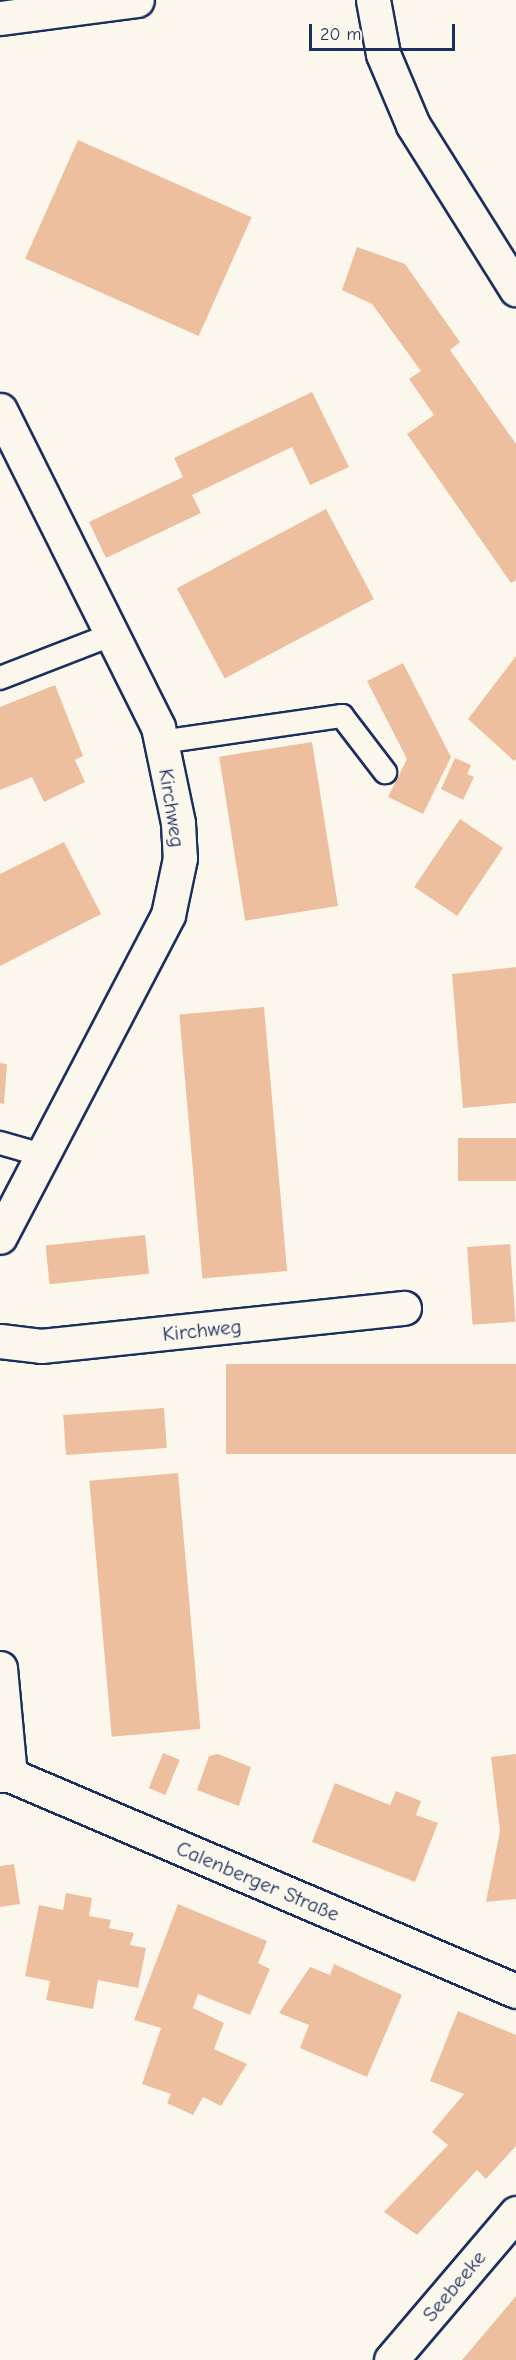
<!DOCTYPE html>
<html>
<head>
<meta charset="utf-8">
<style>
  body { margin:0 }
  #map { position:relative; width:516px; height:2360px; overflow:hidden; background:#fbf7ec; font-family:"Comic Neue",sans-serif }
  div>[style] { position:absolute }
  .building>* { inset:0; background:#eebf9e; transform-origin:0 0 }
  .roads { filter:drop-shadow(2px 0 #1b2f5e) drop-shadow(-2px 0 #1b2f5e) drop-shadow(0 2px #1b2f5e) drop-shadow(0 -2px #1b2f5e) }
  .lane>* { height:22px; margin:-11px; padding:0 11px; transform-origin:11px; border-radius:11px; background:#fbf7ec }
  .street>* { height:33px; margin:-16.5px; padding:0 16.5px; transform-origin:16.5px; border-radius:16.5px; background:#fbf7ec }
  .secondary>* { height:33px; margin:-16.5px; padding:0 16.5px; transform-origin:16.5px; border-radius:16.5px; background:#fbf7ec }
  span { translate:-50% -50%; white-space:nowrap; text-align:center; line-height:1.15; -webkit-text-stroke:4.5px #fbf7ec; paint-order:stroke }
  .street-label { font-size:21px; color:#1b2f5e }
  .scale { position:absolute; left:309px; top:24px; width:146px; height:27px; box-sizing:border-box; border:3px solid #1b2f5e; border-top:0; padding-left:8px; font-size:18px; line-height:21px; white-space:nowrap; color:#1b2f5e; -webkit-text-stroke:4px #fbf7ec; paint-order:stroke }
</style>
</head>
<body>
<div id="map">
  <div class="building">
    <div style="left:78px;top:140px;width:190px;height:130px;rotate:24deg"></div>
    <div style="clip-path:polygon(357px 247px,405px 264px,460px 342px,450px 350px,516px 444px,516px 580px,511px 583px,407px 434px,434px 415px,409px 379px,421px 371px,372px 304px,342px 290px)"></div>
    <div style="clip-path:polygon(312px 392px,349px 467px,310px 485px,292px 447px,192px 495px,201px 513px,106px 558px,89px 522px,183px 477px,174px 458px)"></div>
    <div style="left:326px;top:509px;width:102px;height:169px;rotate:62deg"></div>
    <div style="clip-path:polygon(516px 656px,516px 759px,514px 761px,468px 719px)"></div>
    <div style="clip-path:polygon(403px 663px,451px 757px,423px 814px,388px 797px,407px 759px,367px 681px)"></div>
    <div style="clip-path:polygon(55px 685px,83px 756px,75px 760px,85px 782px,44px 802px,32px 777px,0 790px,0 707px)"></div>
    <div style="left:312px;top:742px;width:166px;height:94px;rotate:81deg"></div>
    <div style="clip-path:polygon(455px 758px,471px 765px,467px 774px,474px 777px,463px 800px,441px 789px)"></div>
    <div style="left:460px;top:819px;width:52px;height:82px;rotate:34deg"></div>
    <div style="clip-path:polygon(64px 842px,101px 914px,0 966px,0 874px)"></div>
    <div style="clip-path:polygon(516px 967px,516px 1103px,463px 1108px,452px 974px)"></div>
    <div style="left:264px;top:1007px;width:265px;height:85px;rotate:85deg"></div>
    <div style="clip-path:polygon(0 1063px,7px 1064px,4px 1104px,0 1103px)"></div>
    <div style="left:516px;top:1138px;width:43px;height:58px;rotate:90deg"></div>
    <div style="left:145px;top:1235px;width:39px;height:100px;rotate:84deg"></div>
    <div style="left:510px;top:1244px;width:78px;height:43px;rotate:86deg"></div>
    <div style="left:516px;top:1364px;width:90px;height:290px;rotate:90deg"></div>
    <div style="left:164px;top:1408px;width:40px;height:101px;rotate:86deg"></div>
    <div style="left:178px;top:1473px;width:257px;height:89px;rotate:85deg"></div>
    <div style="left:163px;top:1753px;width:18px;height:38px;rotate:22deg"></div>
    <div style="clip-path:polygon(218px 1754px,251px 1767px,239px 1806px,197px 1790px,209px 1756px)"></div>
    <div style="clip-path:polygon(516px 1754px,516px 1899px,486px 1902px,500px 1831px,491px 1757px)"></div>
    <div style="clip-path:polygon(335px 1783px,390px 1805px,396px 1791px,421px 1801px,416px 1815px,438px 1823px,415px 1882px,312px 1842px)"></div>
    <div style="clip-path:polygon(14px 1864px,20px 1904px,0 1907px,0 1866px)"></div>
    <div style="clip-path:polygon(66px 1893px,92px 1898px,89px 1916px,111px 1920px,109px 1928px,134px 1933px,130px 1945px,146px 1948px,138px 1988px,98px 1980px,93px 2009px,46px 2000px,50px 1981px,25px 1976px,39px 1905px,63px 1910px)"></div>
    <div style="clip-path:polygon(178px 1904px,267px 1941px,258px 1963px,270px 1969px,250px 2015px,198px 1994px,193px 2008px,224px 2023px,214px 2049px,247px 2064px,221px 2106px,203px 2097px,193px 2115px,167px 2103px,171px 2094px,142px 2084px,161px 2028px,134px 2020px)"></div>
    <div style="clip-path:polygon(334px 1964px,402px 1995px,367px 2077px,300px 2048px,309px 2025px,279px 2013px,310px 1967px,330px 1975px)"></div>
    <div style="clip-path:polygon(458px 2011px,516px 2035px,516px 2146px,486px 2179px,477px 2170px,417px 2235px,384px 2212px,448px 2145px,432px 2132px,464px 2094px,430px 2081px)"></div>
    <div style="clip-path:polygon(516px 2296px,516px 2360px,462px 2360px,500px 2315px)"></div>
  </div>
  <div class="roads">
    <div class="lane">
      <div style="left:0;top:678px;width:119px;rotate:-21.2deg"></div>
      <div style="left:161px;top:742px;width:183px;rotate:-8.2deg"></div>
      <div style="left:342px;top:716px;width:71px;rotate:52.5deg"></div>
      <div style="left:0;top:1143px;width:44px;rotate:15.9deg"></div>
    </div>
    <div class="street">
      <div style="left:0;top:410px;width:354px;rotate:63.5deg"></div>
      <div style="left:158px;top:727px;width:98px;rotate:78.2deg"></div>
      <div style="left:178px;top:823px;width:35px;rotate:87deg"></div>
      <div style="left:180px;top:858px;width:58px;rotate:101.9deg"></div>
      <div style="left:168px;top:915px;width:363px;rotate:117.6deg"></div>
      <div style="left:0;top:1341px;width:41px;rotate:7deg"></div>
      <div style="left:41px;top:1346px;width:365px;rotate:-6deg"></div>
      <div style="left:0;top:1668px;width:107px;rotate:84.7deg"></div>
      <div style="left:0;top:1775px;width:10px"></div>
      <div style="left:10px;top:1775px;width:550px;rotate:23.12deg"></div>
      <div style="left:391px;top:2360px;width:193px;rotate:-49.6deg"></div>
    </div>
    <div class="secondary">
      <div style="left:373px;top:0;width:55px;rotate:79.5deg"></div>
      <div style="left:383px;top:54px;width:77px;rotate:67.1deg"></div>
      <div style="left:413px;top:125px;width:194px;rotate:57.9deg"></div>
      <div style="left:0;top:18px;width:138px;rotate:-7.5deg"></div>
    </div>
  </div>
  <div class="street-label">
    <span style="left:172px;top:808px;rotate:81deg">Kirchweg</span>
    <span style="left:202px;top:1330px;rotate:-6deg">Kirchweg</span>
    <span style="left:258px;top:1881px;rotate:23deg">Calenberger Straße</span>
    <span style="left:454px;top:2286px;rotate:-50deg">Seebeeke</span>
  </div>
  <div class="scale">20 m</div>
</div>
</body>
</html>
